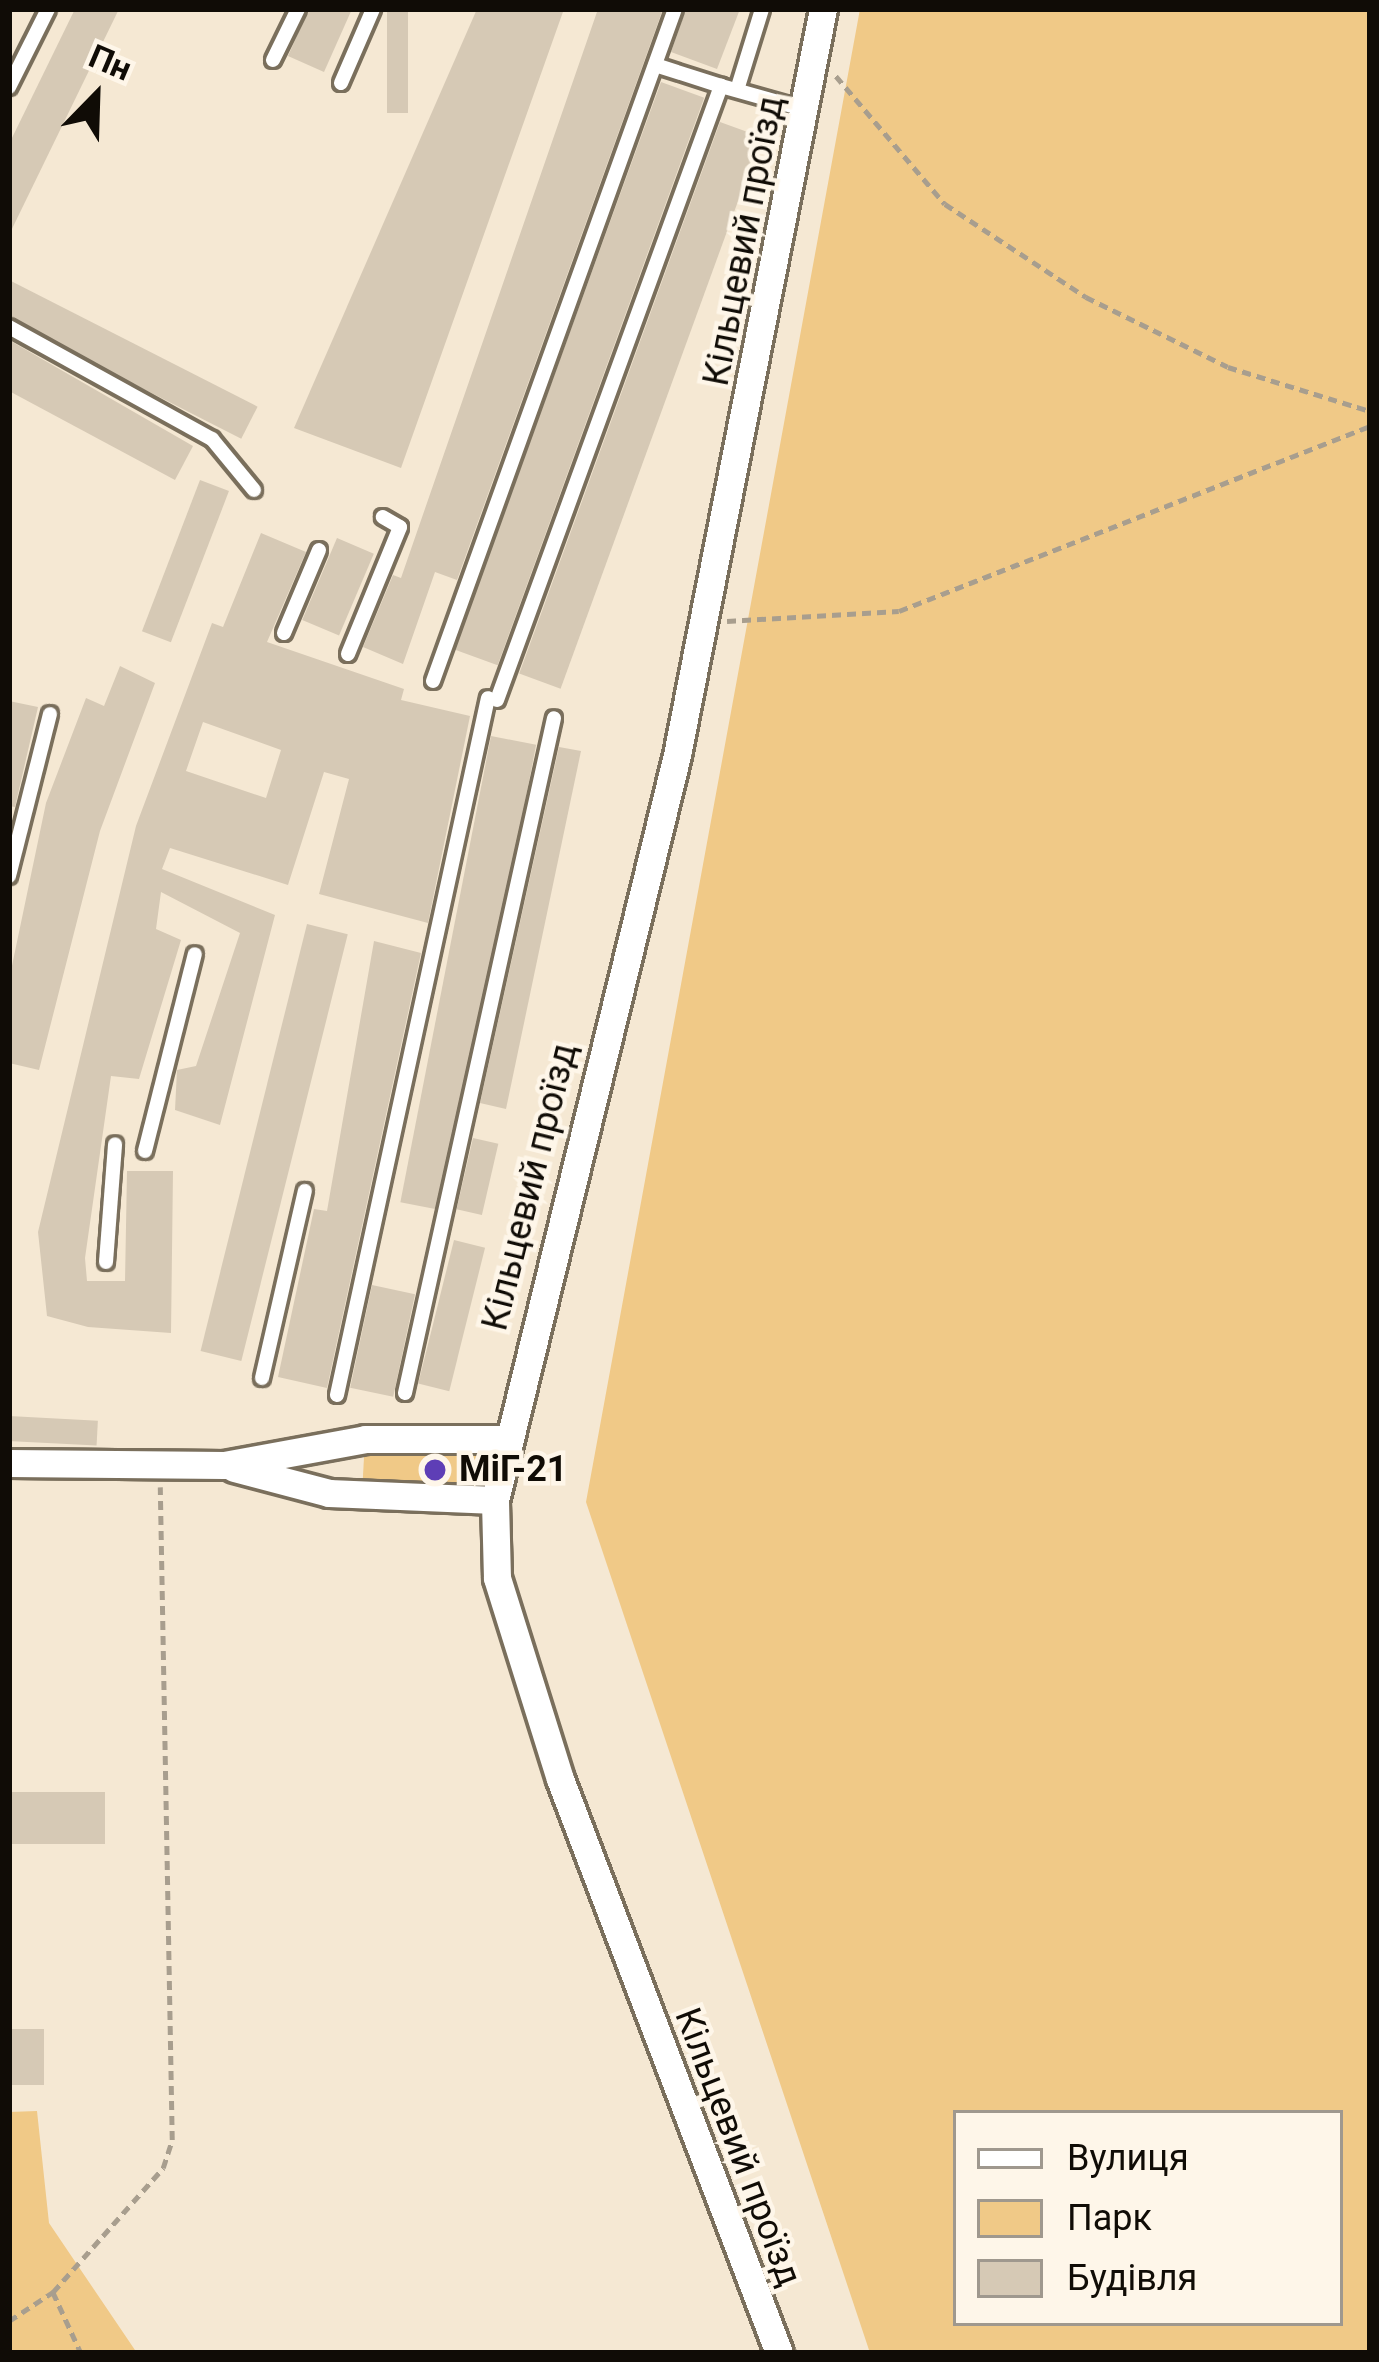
<!DOCTYPE html>
<html>
<head>
<meta charset="utf-8">
<style>
  body { margin:0 }
  #map { position:relative; width:1379px; height:2362px; overflow:hidden; background:#f5e8d3; font-family:Roboto,sans-serif }
  div>[style] { position:absolute }
  .green>* { inset:0; background:#f0c987 }
  .building>* { inset:0; background:#d6c9b5; transform-origin:0 0 }
  .path>* { height:4.5px; margin-top:-2.25px; transform-origin:0; background:repeating-linear-gradient(90deg,#a89e8e 0 9px,transparent 0 15px) }
  .roads { filter:drop-shadow(3px 0 #7a6f5c) drop-shadow(-3px 0 #7a6f5c) drop-shadow(0 3px #7a6f5c) drop-shadow(0 -3px #7a6f5c) }
  .service>* { height:14px; margin:-7px; padding:0 7px; transform-origin:7px; border-radius:7px; background:#fff }
  .minor>* { height:27px; margin:-13.5px; padding:0 13.5px; transform-origin:13.5px; border-radius:13.5px; background:#fff }
  .dots>* { width:33px; height:33px; translate:-50% -50%; box-sizing:border-box; border:6px solid #fef6e9; border-radius:50% }
  span { translate:-50% -50%; white-space:nowrap; text-align:center; line-height:1.15; -webkit-text-stroke:9px #fef6e9; paint-order:stroke }
  .street-label { font-size:36px; color:#100c06 }
  .poi-label { font-size:36px; color:#100c06; font-weight:700 }
  .left { translate:0 -50%; text-align:left }
  .frame { position:absolute; inset:0; border:12px solid #100c06; pointer-events:none }
  .legend { position:absolute; left:953px; top:2110px; width:390px; height:216px; box-sizing:border-box; background:#fef6e9; border:3px solid #9f988e; margin:0; padding:15px 21px; list-style:none; font-size:36px; color:#100c06 }
  .legend li { display:flex; align-items:center; gap:24px; height:60px }
  .legend b { width:60px; border:3px solid #9f988e }
  .north { position:absolute; left:36px; top:36px; width:120px; height:120px; -webkit-text-stroke:9px #fef6e9; paint-order:stroke; rotate:23deg; font-size:33px; font-weight:700; line-height:48px; text-align:center; color:#100c06 }
  .north::after { content:''; display:block; margin:auto; width:42px; height:54px; background:#100c06; clip-path:polygon(50% 0,100% 100%,50% 72%,0 100%) }
</style>
</head>
<body>
<div id="map">
  <div class="green">
    <div style="clip-path:polygon(evenodd,860px 9px,1370px 9px,1370px 2353px,870px 2353px,586px 1502px,860px 9px,956px 2113px,1340px 2113px,1340px 2323px,956px 2323px,956px 2113px)"></div>
    <div style="clip-path:polygon(365px 1439px,463px 1439px,493px 1470px,456px 1498px,362px 1494px)"></div>
    <div style="clip-path:polygon(37px 2111px,49px 2223px,137px 2353px,9px 2353px,9px 2112px)"></div>
  </div>
  <div class="building">
    <div style="clip-path:polygon(75px 9px,119px 9px,9px 235px,9px 144px)"></div>
    <div style="clip-path:polygon(309px 9px,352px 9px,324px 72px,288px 56px)"></div>
    <div style="left:387px;top:9px;width:21px;height:104px"></div>
    <div style="clip-path:polygon(477px 9px,564px 9px,401px 468px,294px 428px)"></div>
    <div style="clip-path:polygon(598px 9px,663px 9px,457px 580px,435px 572px,403px 664px,363px 647px,393px 575px,401px 578px)"></div>
    <div style="clip-path:polygon(686px 9px,740px 9px,717px 69px,671px 52px)"></div>
    <div style="left:661px;top:82px;width:46px;height:604px;rotate:20deg"></div>
    <div style="left:720px;top:122px;width:44px;height:587px;rotate:20deg"></div>
    <div style="left:9px;top:280px;width:279px;height:36px;rotate:27deg"></div>
    <div style="clip-path:polygon(9px 340px,193px 446px,175px 480px,9px 391px)"></div>
    <div style="left:200px;top:480px;width:31px;height:162px;rotate:21deg"></div>
    <div style="clip-path:polygon(evenodd,261px 533px,306px 552px,267px 642px,404px 689px,401px 700px,470px 716px,428px 923px,319px 894px,349px 779px,324px 772px,288px 885px,170px 848px,162px 869px,275px 915px,220px 1125px,175px 1110px,177px 1070px,196px 1066px,240px 933px,161px 892px,156px 929px,181px 940px,139px 1079px,111px 1076px,85px 1258px,87px 1281px,125px 1281px,127px 1171px,173px 1171px,171px 1333px,88px 1327px,47px 1316px,38px 1232px,136px 826px,212px 623px,223px 627px,261px 533px,203px 722px,281px 750px,266px 798px,186px 771px,203px 722px)"></div>
    <div style="left:337px;top:538px;width:40px;height:89px;rotate:23deg"></div>
    <div style="clip-path:polygon(120px 666px,155px 683px,100px 831px,39px 1070px,9px 1063px,9px 980px,46px 803px,86px 698px,104px 706px)"></div>
    <div style="clip-path:polygon(9px 701px,38px 707px,15px 807px,9px 806px)"></div>
    <div style="left:491px;top:736px;width:46px;height:475px;rotate:11deg"></div>
    <div style="clip-path:polygon(559px 747px,581px 751px,506px 1109px,480px 1103px)"></div>
    <div style="left:307px;top:924px;width:42px;height:440px;rotate:14deg"></div>
    <div style="clip-path:polygon(374px 941px,421px 953px,327px 1388px,278px 1377px,314px 1209px,327px 1211px)"></div>
    <div style="left:473px;top:1138px;width:26px;height:73px;rotate:13deg"></div>
    <div style="left:454px;top:1240px;width:32px;height:148px;rotate:14deg"></div>
    <div style="left:372px;top:1285px;width:44px;height:105px;rotate:12deg"></div>
    <div style="left:9px;top:1416px;width:89px;height:25px;rotate:3deg"></div>
    <div style="left:9px;top:1792px;width:96px;height:52px"></div>
    <div style="left:9px;top:2029px;width:35px;height:56px"></div>
  </div>
  <div class="path">
    <div style="left:836px;top:76px;width:168px;rotate:49.6deg"></div>
    <div style="left:945px;top:204px;width:169px;rotate:33.4deg"></div>
    <div style="left:1086px;top:297px;width:158px;rotate:26.2deg"></div>
    <div style="left:1228px;top:367px;width:149px;rotate:17.2deg"></div>
    <div style="left:727px;top:621px;width:172px;rotate:-3.3deg"></div>
    <div style="left:899px;top:611px;width:506px;rotate:-21.44deg"></div>
    <div style="left:53px;top:2292px;width:67px;rotate:65.3deg"></div>
    <div style="left:9px;top:2321px;width:53px;rotate:-33.4deg"></div>
    <div style="left:53px;top:2292px;width:166px;rotate:-48.4deg"></div>
    <div style="left:163px;top:2168px;width:29px;rotate:-72deg"></div>
    <div style="left:172px;top:2140px;width:653px;rotate:-91.05deg"></div>
  </div>
  <div class="roads">
    <div class="service">
      <div style="left:273px;top:60px;width:57px;rotate:-63.9deg"></div>
      <div style="left:341px;top:83px;width:81px;rotate:-66.6deg"></div>
      <div style="left:721px;top:86px;width:85px;rotate:15.7deg"></div>
      <div style="left:9px;top:87px;width:87px;rotate:-63.4deg"></div>
      <div style="left:737px;top:90px;width:85px;rotate:-72.8deg"></div>
      <div style="left:9px;top:327px;width:232px;rotate:28.9deg"></div>
      <div style="left:212px;top:439px;width:66px;rotate:50.5deg"></div>
      <div style="left:284px;top:633px;width:90px;rotate:-67.1deg"></div>
      <div style="left:348px;top:654px;width:137px;rotate:-67.7deg"></div>
      <div style="left:400px;top:527px;width:20px;rotate:-150deg"></div>
      <div style="left:433px;top:681px;width:714px;rotate:-70.2deg"></div>
      <div style="left:497px;top:700px;width:654px;rotate:-69.96deg"></div>
      <div style="left:721px;top:86px;width:69px;rotate:-162.3deg"></div>
      <div style="left:9px;top:876px;width:167px;rotate:-75.8deg"></div>
      <div style="left:145px;top:1151px;width:203px;rotate:-75.8deg"></div>
      <div style="left:106px;top:1262px;width:118px;rotate:-85.6deg"></div>
      <div style="left:262px;top:1378px;width:192px;rotate:-77.1deg"></div>
      <div style="left:405px;top:1393px;width:691px;rotate:-77.55deg"></div>
      <div style="left:337px;top:1395px;width:713px;rotate:-77.78deg"></div>
    </div>
    <div class="minor">
      <div style="left:9px;top:1463px;width:215px;rotate:0.5deg"></div>
      <div style="left:224px;top:1465px;width:143px;rotate:-10.4deg"></div>
      <div style="left:365px;top:1439px;width:143px"></div>
      <div style="left:234px;top:1468px;width:98px;rotate:14.7deg"></div>
      <div style="left:329px;top:1493px;width:166px;rotate:2.4deg"></div>
      <div style="left:779px;top:2353px;width:614px;rotate:-110.88deg"></div>
      <div style="left:560px;top:1779px;width:211px;rotate:-107.4deg"></div>
      <div style="left:497px;top:1578px;width:78px;rotate:-91.5deg"></div>
      <div style="left:495px;top:1500px;width:767px;rotate:-76.27deg"></div>
      <div style="left:677px;top:755px;width:760px;rotate:-78.93deg"></div>
    </div>
  </div>
  <div class="dots">
    <div style="left:435px;top:1470px;background:#5e3eb6"></div>
  </div>
  <div class="street-label">
    <span style="left:744px;top:241px;rotate:-79deg">Кільцевий проїзд</span>
    <span style="left:530px;top:1187px;rotate:-76deg">Кільцевий проїзд</span>
    <span style="left:738px;top:2147px;rotate:69deg">Кільцевий проїзд</span>
  </div>
  <div class="poi-label">
    <span class="left" style="left:459px;top:1470px">МіГ-21</span>
  </div>
  <div class="frame"></div>
  <ul class="legend">
  <li><b style="height:15px;background:#fff"></b>Вулиця</li>
  <li><b style="height:33px;background:#f0c987"></b>Парк</li>
  <li><b style="height:33px;background:#d6c9b5"></b>Будівля</li>
  </ul>
  <div class="north">Пн</div>
</div>
</body>
</html>
